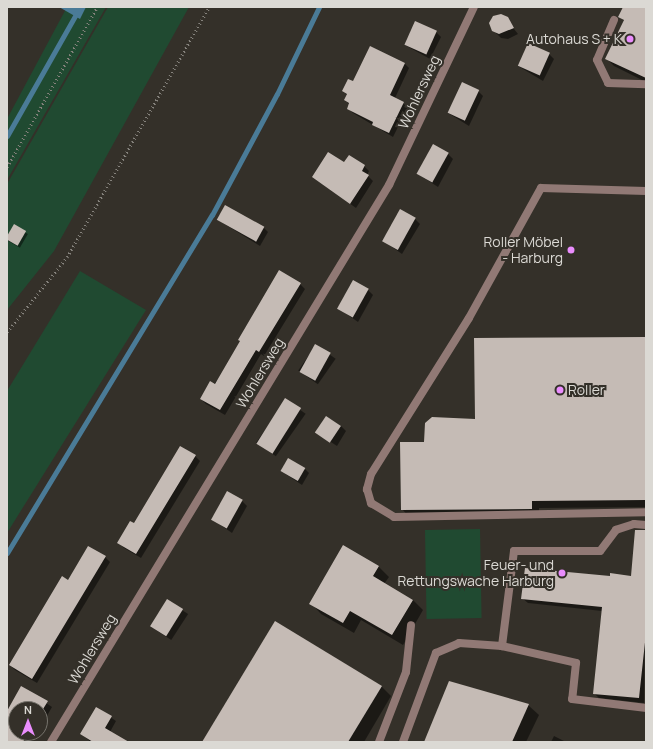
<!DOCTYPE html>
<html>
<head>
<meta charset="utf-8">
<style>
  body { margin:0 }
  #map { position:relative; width:653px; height:749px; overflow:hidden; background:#343029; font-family:Manrope,sans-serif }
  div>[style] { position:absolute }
  .green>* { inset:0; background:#204a31; transform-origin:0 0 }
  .water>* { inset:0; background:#4a7b97 }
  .shadow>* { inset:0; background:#0007; transform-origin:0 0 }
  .stream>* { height:5px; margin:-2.5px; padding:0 2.5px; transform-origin:2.5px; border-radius:2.5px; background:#4a7b97 }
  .building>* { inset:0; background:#c5bbb5; transform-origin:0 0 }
  .path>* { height:2.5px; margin-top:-1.25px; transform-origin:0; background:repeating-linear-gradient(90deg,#85827c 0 1px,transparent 0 4px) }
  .lane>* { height:8px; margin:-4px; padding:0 4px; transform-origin:4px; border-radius:4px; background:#917975 }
  .street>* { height:8px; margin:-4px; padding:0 4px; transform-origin:4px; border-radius:4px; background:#917975 }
  .dots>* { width:11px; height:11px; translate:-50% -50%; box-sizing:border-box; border:2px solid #343029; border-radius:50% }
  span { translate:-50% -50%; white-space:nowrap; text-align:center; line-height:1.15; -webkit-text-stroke:4px #343029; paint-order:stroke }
  .poi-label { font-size:14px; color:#dbd9d4 }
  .right { translate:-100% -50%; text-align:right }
  .left { translate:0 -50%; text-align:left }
  .street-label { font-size:14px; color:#dbd9d4 }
  .frame { position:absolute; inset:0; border:8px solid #dbd9d4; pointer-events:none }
  .north { position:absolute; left:8px; top:701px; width:40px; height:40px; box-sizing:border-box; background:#343029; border:1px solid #77746d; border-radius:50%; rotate:0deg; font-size:11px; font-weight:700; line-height:16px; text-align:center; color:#dbd9d4 }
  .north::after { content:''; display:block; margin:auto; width:14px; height:18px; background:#ea8dfd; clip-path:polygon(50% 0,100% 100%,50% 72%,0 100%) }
</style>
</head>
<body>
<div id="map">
  <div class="green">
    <div style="clip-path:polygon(67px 7px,106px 7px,7px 180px,7px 119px)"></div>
    <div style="clip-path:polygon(108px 7px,189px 7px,54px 251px,7px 310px,7px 184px)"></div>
    <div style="clip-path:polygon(80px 271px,146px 310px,7px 533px,7px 391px)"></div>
    <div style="left:480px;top:529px;width:89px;height:55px;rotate:89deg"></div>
  </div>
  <div class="water">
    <div style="clip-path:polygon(59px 7px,86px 7px,80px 19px)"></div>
  </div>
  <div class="shadow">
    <div style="clip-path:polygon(625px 7px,646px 7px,646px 82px,614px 66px,606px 58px,624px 21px,620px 17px)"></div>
    <div style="clip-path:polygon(497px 15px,504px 16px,518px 34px,508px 39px,501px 38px,496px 33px,492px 20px)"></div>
    <div style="clip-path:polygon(436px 32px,441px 37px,430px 59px,405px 45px)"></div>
    <div style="clip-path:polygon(549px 54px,554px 59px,543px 81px,518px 66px)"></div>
    <div style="clip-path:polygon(405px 64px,409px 68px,395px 98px,408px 107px,393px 137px,353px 113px,348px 108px,350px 105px,345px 100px,347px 95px,343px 91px,354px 82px)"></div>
    <div style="clip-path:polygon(478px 91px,483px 96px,469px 126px,448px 113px)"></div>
    <div style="clip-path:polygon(448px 154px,453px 159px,438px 187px,418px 174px)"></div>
    <div style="clip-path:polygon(345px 163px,364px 166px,369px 171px,367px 175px,373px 181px,356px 208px,313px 177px)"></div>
    <div style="clip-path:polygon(415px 219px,420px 224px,402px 254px,382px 240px)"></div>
    <div style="clip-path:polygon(218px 220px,263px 227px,268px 232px,260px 246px)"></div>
    <div style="left:14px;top:226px;width:16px;height:16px;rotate:30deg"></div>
    <div style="clip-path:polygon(300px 284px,305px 289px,264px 356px,261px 354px,225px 415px,206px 404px,201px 399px)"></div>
    <div style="clip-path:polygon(368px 290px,373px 295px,358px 322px,338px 308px)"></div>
    <div style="clip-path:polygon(646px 338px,646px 507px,539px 508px,539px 516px,409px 517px,402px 509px,425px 443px)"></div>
    <div style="left:316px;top:345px;width:24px;height:31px;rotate:35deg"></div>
    <div style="left:286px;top:400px;width:24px;height:52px;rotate:35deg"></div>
    <div style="clip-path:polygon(341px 426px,346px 431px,337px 446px,317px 433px)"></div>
    <div style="clip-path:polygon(195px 456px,200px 461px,141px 558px,124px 548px,119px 543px)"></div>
    <div style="clip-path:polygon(304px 468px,309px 473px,302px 485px,281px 471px)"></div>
    <div style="clip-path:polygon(242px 501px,247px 506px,232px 533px,212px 519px)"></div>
    <div style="clip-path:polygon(646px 535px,644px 703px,599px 698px,594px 693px,602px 611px,528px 603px,522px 598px,611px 577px,632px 577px)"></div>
    <div style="clip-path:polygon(105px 557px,110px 562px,37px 683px,15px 670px,10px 665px,68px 581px)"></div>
    <div style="clip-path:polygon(378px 566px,389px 577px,384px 584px,413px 600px,423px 610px,403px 645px,361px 620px,354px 633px,321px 614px,311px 603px)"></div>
    <div style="left:168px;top:601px;width:24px;height:31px;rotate:33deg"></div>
    <div style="clip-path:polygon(381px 686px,391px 696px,364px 742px,203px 742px)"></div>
    <div style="clip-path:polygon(22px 687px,52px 707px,40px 728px,40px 709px,16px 709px,16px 733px,37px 733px,32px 742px,7px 742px,7px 711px)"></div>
    <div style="clip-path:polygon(528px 705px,539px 715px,526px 742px,425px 742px)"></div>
    <div style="clip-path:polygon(97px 708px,116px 721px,110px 732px,127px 742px,91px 742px,81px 734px)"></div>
    <div style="clip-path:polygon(554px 736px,566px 742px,551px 742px)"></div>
  </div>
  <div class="stream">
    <div style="left:7px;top:136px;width:148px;rotate:-60.5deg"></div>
    <div style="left:7px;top:553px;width:395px;rotate:-58.8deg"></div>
    <div style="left:212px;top:215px;width:137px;rotate:-61.8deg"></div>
    <div style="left:277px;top:94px;width:97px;rotate:-64.2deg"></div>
  </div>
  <div class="building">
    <div style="clip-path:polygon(623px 7px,646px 7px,646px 78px,605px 59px,624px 20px,618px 17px)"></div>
    <div style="clip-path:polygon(501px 14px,508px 17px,514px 28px,499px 34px,492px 31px,489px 23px,493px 16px)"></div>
    <div style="left:415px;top:21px;width:24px;height:26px;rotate:24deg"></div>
    <div style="left:528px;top:43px;width:24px;height:25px;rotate:24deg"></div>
    <div style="clip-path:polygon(370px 46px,405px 63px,390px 95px,404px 102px,389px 133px,372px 125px,373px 122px,347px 109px,349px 103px,344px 100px,347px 94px,342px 91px,348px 79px,353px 81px)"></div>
    <div style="left:462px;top:82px;width:19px;height:34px;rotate:25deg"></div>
    <div style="left:433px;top:144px;width:18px;height:34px;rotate:29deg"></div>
    <div style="clip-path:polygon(328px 152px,344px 162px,349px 155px,365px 165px,362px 171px,369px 175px,350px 204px,312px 177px)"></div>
    <div style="left:225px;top:205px;width:45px;height:17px;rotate:29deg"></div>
    <div style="left:400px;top:209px;width:18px;height:37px;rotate:29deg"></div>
    <div style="left:14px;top:224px;width:14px;height:17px;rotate:30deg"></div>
    <div style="clip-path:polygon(279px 270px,301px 283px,259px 352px,256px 350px,220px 410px,200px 399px,210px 381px,215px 384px,240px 341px,238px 340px)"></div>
    <div style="left:353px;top:280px;width:18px;height:33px;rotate:29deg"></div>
    <div style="clip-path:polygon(646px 337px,646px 500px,532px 501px,532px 509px,401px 510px,400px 442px,424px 442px,425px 423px,432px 417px,475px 419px,474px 338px)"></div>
    <div style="left:315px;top:344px;width:18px;height:32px;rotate:29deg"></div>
    <div style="left:285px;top:398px;width:19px;height:54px;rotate:32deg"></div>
    <div style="left:326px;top:416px;width:18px;height:20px;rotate:34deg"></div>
    <div style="clip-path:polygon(180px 446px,196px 455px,136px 554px,117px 543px,130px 521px,134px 523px)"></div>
    <div style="left:288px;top:458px;width:20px;height:15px;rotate:30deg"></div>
    <div style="left:227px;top:491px;width:18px;height:33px;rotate:29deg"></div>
    <div style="clip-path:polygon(635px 530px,646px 530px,646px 633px,639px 698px,593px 694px,602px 607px,521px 599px,525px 568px,610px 576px,610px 573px,631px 576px)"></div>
    <div style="clip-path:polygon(343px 545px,379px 566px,373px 576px,413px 600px,392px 635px,350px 611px,343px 623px,309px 604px)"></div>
    <div style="clip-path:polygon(88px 546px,106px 556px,32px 679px,9px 665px,62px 576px,68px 580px)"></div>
    <div style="left:167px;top:599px;width:19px;height:32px;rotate:32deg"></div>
    <div style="clip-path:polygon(275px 621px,382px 686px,348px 742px,202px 742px)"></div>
    <div style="clip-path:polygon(449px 681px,529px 704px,512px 742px,424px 742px)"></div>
    <div style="clip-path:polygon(21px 686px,48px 701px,40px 714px,40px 709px,16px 709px,16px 733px,29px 733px,23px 742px,7px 742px,7px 711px)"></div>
    <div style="clip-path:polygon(96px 707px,112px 716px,105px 728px,129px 742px,93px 742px,80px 734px)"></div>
  </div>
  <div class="path">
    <div style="left:7px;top:167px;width:184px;rotate:-60.6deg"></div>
    <div style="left:7px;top:332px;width:96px;rotate:-51.3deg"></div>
    <div style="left:67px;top:257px;width:288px;rotate:-60.4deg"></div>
  </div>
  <div class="lane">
    <div style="left:614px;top:20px;width:43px;rotate:113deg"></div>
    <div style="left:597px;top:60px;width:25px;rotate:64deg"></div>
    <div style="left:608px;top:83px;width:38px;rotate:2deg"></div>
    <div style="left:646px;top:191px;width:105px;rotate:-178.4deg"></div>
    <div style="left:541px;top:188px;width:149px;rotate:119deg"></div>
    <div style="left:469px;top:318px;width:184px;rotate:122.1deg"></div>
    <div style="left:371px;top:474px;width:16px;rotate:105deg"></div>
    <div style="left:367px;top:489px;width:15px;rotate:74deg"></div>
    <div style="left:371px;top:503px;width:27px;rotate:31deg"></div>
    <div style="left:394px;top:517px;width:252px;rotate:-1.1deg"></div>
    <div style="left:646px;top:525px;width:12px;rotate:-175deg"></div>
    <div style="left:634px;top:524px;width:19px;rotate:162deg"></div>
    <div style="left:616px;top:530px;width:26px;rotate:127deg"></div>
    <div style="left:600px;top:551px;width:86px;rotate:180deg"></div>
    <div style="left:514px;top:551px;width:96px;rotate:97.2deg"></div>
    <div style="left:502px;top:646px;width:76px;rotate:12.9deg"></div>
    <div style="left:576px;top:663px;width:36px;rotate:96deg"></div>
    <div style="left:572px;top:699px;width:75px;rotate:6.9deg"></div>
    <div style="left:379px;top:742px;width:75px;rotate:-68.9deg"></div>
    <div style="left:406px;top:672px;width:47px;rotate:-83.9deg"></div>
    <div style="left:403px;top:742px;width:95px;rotate:-69.7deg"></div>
    <div style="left:436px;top:653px;width:25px;rotate:-23deg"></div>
    <div style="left:459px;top:643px;width:43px;rotate:4deg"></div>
  </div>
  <div class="street">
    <div style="left:51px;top:742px;width:652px;rotate:-58.75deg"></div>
    <div style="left:389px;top:185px;width:197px;rotate:-64.5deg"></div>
  </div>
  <div class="dots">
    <div style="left:630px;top:39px;background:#ea8dfd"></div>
    <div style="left:571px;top:250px;background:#ea8dfd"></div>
    <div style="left:560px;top:390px;background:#ea8dfd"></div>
    <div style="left:562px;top:573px;background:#ea8dfd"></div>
  </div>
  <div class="poi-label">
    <span class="right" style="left:622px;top:39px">Autohaus S + K</span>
    <span class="right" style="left:563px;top:250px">Roller Möbel<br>- Harburg</span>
    <span class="left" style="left:568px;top:390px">Roller</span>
    <span class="right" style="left:554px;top:573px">Feuer- und<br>Rettungswache Harburg</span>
  </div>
  <div class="street-label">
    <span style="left:419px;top:92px;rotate:-65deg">Wohlersweg</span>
    <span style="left:260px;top:373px;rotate:-59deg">Wohlersweg</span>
    <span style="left:92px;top:649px;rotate:-59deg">Wohlersweg</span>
  </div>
  <div class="frame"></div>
  <div class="north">N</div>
</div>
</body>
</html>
